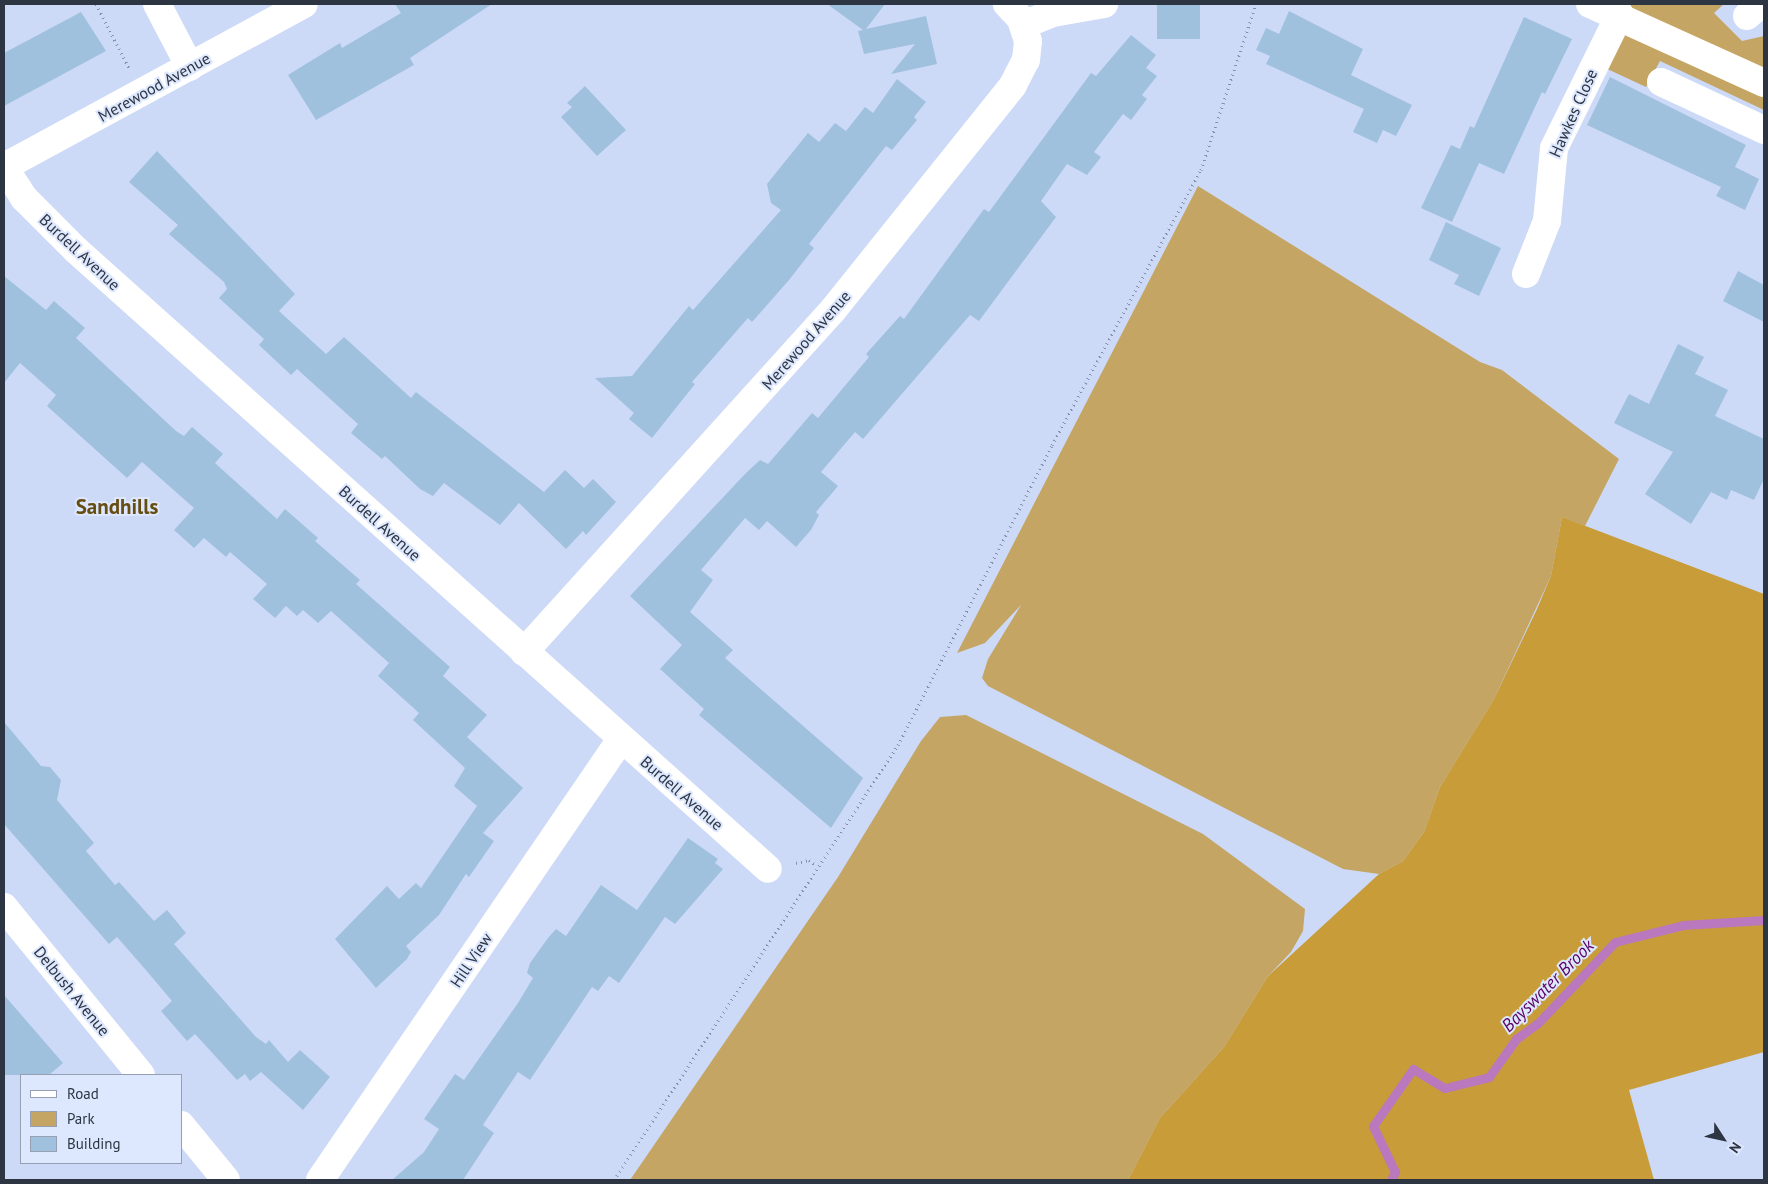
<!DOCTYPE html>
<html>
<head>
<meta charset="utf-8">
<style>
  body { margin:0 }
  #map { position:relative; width:1768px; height:1184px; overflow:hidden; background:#ccdaf8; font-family:"PT Sans",sans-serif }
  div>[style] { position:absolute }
  .green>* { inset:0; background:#c5a564 }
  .forest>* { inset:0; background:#c79c39 }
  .stream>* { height:9px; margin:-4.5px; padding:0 4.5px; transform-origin:4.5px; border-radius:4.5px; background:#ba78be }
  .building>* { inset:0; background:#a0c1de; transform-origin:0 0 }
  .path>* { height:3px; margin-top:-1.5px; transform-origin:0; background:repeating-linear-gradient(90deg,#858fa6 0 1px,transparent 0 5px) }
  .minor>* { height:28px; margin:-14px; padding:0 14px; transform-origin:14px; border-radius:14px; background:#fff }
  span { translate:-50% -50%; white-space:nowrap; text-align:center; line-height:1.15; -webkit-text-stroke:4px #dde8fe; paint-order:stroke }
  .street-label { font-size:16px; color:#2d3442 }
  .water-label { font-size:18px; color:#5b0462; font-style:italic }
  .district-label { font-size:21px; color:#664d12; font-weight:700 }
  .frame { position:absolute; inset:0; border:5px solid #2d3442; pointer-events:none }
  .legend { position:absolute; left:20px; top:1074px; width:162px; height:90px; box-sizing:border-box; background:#dde8fe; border:1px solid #97a0b3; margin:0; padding:6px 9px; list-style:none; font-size:15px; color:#2d3442 }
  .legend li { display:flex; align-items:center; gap:10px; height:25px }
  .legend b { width:25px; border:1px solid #97a0b3 }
  .north { position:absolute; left:1698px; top:1114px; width:50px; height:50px; -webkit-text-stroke:4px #dde8fe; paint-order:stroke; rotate:125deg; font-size:14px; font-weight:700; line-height:20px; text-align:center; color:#2d3442 }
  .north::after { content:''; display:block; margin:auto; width:18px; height:22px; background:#2d3442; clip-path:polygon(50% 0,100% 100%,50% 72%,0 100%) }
</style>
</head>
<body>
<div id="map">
  <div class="green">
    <div style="clip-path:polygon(1622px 4px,1724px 4px,1714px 13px,1742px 41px,1764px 36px,1764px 71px)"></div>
    <div style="clip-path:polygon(1630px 28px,1764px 90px,1764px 110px,1660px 61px,1646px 87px,1603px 67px)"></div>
    <div style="clip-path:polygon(1198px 186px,1480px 362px,1502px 370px,1619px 459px,1585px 526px,1562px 517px,1551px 576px,1494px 699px,1440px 787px,1424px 832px,1403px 861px,1379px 874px,1343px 869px,988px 686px,982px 678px,988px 659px,1021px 605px,985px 643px,957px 653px)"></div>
    <div style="clip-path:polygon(966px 715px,1203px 834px,1305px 909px,1303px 931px,1291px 952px,1268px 976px,1224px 1047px,1160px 1118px,1128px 1180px,630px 1180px,838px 877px,921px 741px,940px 717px)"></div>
  </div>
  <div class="forest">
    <div style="clip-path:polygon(1562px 517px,1764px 594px,1764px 1052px,1629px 1090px,1654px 1180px,1128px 1180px,1160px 1118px,1224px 1047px,1268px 976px,1379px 874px,1403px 861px,1424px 832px,1440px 787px,1494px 699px,1537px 609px,1551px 576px)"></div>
  </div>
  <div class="stream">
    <div style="left:1391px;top:1180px;width:9px;rotate:-63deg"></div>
    <div style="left:1395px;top:1172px;width:51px;rotate:-115.6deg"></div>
    <div style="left:1373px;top:1126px;width:70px;rotate:-54.9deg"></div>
    <div style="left:1413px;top:1069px;width:37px;rotate:31deg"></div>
    <div style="left:1445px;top:1088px;width:45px;rotate:-14deg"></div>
    <div style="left:1489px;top:1077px;width:47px;rotate:-54.6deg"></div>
    <div style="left:1516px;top:1039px;width:26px;rotate:-36deg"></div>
    <div style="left:1537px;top:1024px;width:113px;rotate:-46.4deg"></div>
    <div style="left:1615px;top:942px;width:70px;rotate:-14deg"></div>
    <div style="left:1683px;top:925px;width:81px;rotate:-3.5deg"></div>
  </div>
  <div class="building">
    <div style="clip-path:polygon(395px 4px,492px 4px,410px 58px,414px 65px,316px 120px,288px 75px,340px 43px,342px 48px,401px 13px)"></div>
    <div style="clip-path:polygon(827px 4px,885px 4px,866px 29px,926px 16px,937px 64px,891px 74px,915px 44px,864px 54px,858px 31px,863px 30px)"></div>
    <div style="left:1157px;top:4px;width:43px;height:35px"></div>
    <div style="clip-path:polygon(1289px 11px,1363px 49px,1351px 75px,1412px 105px,1396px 136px,1383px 130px,1377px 143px,1353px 132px,1364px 109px,1266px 64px,1270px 56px,1256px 50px,1266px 28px,1279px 34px)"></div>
    <div style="clip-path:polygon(81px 12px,106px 51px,4px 106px,4px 53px)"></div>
    <div style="clip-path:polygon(1524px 17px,1572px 39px,1545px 94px,1542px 92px,1504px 174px,1479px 163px,1452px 222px,1421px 208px,1451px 145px,1460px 149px,1470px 126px,1474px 128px)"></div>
    <div style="clip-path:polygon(1131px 35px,1156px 55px,1146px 68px,1157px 76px,1142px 95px,1147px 99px,1131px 120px,1123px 114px,1094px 152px,1101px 157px,1087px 175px,1067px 164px,1041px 201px,1056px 217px,979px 321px,970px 315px,863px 439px,855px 432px,821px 472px,838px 486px,816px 512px,819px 515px,811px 530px,796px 547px,767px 521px,759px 530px,745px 518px,701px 570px,713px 580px,690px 612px,733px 650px,725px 658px,863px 778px,831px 828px,699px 715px,704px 709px,660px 669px,682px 645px,630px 596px,746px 473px,760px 460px,768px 464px,812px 413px,818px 418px,869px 357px,866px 354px,900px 316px,904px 319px,984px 209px,989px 212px,1091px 73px,1096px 76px)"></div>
    <div style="clip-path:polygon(1610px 77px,1746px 145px,1735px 167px,1759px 179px,1745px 210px,1716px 196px,1721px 187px,1587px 125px)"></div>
    <div style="clip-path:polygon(897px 79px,926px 102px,914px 117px,917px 120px,892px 150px,886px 146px,809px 244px,814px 248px,789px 280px,752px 322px,748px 318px,692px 382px,695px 384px,652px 438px,629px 419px,634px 413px,595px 378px,632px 376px,689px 306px,693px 310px,781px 210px,771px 203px,767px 184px,808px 133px,819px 142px,835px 123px,846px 131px,865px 107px,873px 113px)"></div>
    <div style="clip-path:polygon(585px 86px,626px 130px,597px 156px,561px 117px,572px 107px,567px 103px)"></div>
    <div style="clip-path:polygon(157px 151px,295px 294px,279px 311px,326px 354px,344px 337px,411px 398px,416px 392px,544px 492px,565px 470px,584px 488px,593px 479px,616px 502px,586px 535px,583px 531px,566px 549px,519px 503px,500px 525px,444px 483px,433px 496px,420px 489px,385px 456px,382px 459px,351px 433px,358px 424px,297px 369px,291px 375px,259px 345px,264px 339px,219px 298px,227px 289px,224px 282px,169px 234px,178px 225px,129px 182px)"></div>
    <div style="clip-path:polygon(1446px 222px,1501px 248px,1479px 296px,1454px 284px,1459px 275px,1429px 260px)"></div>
    <div style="clip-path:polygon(1738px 271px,1764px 285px,1764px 322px,1723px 301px)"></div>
    <div style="clip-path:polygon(4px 276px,46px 310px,54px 301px,85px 328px,76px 338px,176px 431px,184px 436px,192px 427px,223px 454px,215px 463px,277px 519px,285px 509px,318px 538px,315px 541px,360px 580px,356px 584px,450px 667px,443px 676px,487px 715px,467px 737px,523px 788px,483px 833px,494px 841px,469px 877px,466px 874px,439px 915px,406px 946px,411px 952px,407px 959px,376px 988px,335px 939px,387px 886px,399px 899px,416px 883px,421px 888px,477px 806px,454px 786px,465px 768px,413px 720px,419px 713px,378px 676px,389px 663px,331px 611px,318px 623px,303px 610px,297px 616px,286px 606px,275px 618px,253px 599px,267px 584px,230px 552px,226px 557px,204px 538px,194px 548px,174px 530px,194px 508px,142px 462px,127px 478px,47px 406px,56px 395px,20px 363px,4px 383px)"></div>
    <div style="clip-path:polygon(1678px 344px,1704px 357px,1695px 374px,1728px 390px,1715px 416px,1764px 439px,1764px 479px,1754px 500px,1731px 490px,1727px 500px,1711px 492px,1691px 524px,1645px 494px,1673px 452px,1614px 423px,1629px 394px,1649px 404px)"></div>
    <div style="clip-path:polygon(4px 722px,41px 766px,50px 767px,61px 780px,57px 800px,94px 843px,86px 851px,115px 885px,119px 882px,154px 921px,167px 910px,186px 933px,174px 944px,256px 1037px,266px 1044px,269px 1040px,288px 1062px,300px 1050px,330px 1077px,303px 1110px,261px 1072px,250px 1081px,245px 1074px,237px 1080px,195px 1034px,187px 1041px,161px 1011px,172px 1001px,145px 969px,117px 937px,109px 944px,4px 824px)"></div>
    <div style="clip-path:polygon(688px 838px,718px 859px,715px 863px,723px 869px,675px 924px,665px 917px,619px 983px,609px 976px,598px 991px,592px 987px,530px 1080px,518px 1072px,483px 1125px,494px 1133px,463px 1180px,392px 1180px,424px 1152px,439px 1129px,424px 1119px,455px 1074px,464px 1080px,518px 1003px,533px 978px,527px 973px,530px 963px,548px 938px,556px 929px,566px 936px,601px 885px,637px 910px)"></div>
    <div style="clip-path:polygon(4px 995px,63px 1063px,49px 1075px,4px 1075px)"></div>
  </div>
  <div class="path">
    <div style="left:96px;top:4px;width:72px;rotate:62.7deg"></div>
    <div style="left:796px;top:863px;width:13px;rotate:-13deg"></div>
    <div style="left:809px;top:860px;width:9px;rotate:36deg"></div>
    <div style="left:614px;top:1180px;width:520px;rotate:-56.86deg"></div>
    <div style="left:898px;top:745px;width:337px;rotate:-62.8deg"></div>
    <div style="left:1052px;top:445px;width:313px;rotate:-61.6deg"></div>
    <div style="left:1201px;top:170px;width:175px;rotate:-71.7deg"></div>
  </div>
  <div class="minor">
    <div style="left:157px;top:4px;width:71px;rotate:62.4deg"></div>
    <div style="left:1590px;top:4px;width:191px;rotate:24.4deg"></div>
    <div style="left:1747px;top:16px;width:18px;rotate:-41deg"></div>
    <div style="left:1023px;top:25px;width:32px;rotate:-22deg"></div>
    <div style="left:1053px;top:13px;width:52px;rotate:-10deg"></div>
    <div style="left:1661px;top:82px;width:114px;rotate:25deg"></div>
    <div style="left:4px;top:167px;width:37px;rotate:57deg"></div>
    <div style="left:24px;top:198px;width:74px;rotate:45deg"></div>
    <div style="left:76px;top:250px;width:928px;rotate:41.81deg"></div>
    <div style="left:4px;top:167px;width:341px;rotate:-28.5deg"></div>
    <div style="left:1526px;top:274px;width:57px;rotate:-68.4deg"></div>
    <div style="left:1547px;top:221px;width:73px;rotate:-84.5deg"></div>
    <div style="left:1554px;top:148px;width:149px;rotate:-63.8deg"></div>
    <div style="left:524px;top:652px;width:461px;rotate:-47.9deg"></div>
    <div style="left:833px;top:310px;width:288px;rotate:-51.3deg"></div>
    <div style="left:1013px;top:85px;width:28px;rotate:-63deg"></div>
    <div style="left:1026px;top:60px;width:19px;rotate:-84deg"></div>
    <div style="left:1028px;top:41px;width:23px;rotate:-108deg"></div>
    <div style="left:1021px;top:19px;width:21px;rotate:-133deg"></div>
    <div style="left:4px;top:907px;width:217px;rotate:50.8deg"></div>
    <div style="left:181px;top:1125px;width:71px;rotate:50.7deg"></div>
    <div style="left:320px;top:1180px;width:534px;rotate:-55.68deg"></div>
  </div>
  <div class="street-label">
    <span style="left:154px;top:87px;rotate:-29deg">Merewood Avenue</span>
    <span style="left:1573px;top:113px;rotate:-66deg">Hawkes Close</span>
    <span style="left:80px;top:252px;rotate:43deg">Burdell Avenue</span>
    <span style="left:806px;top:340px;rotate:-49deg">Merewood Avenue</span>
    <span style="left:380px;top:523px;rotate:42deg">Burdell Avenue</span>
    <span style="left:682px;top:793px;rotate:41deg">Burdell Avenue</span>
    <span style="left:471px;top:960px;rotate:-56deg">Hill View</span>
    <span style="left:72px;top:991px;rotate:51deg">Delbush Avenue</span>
  </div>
  <div class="water-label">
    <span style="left:1548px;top:986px;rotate:-45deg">Bayswater Brook</span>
  </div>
  <div class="district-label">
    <span style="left:117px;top:507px">Sandhills</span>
  </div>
  <div class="frame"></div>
  <ul class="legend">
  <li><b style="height:6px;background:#fff"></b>Road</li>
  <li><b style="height:14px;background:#c5a564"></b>Park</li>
  <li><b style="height:14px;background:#a0c1de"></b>Building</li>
  </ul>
  <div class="north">N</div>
</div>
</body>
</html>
